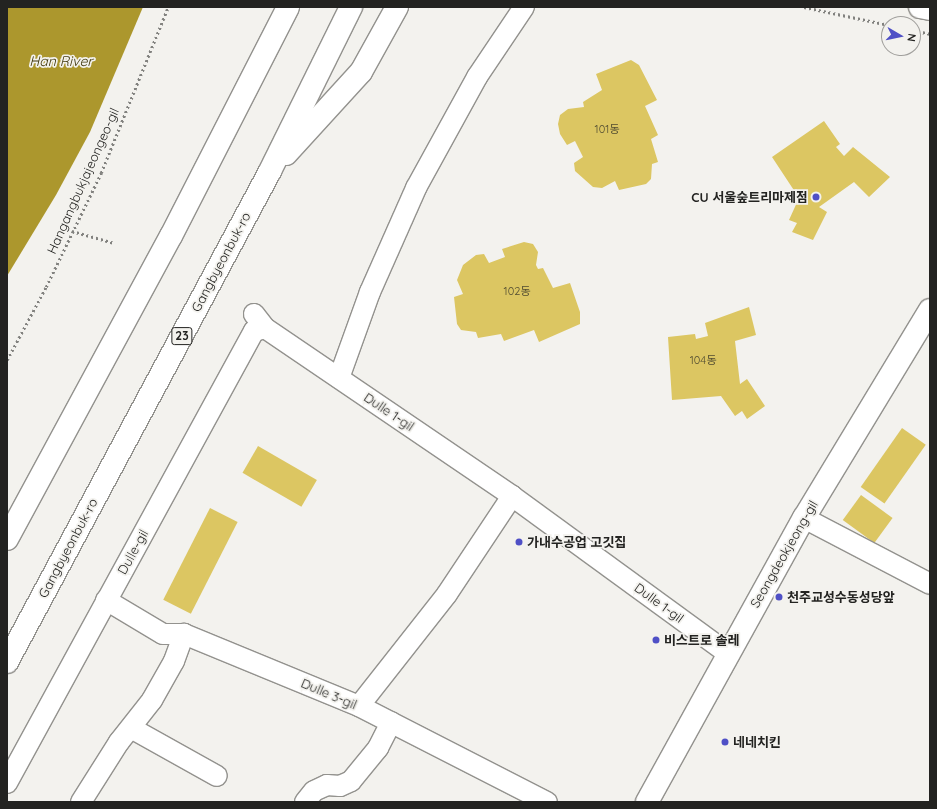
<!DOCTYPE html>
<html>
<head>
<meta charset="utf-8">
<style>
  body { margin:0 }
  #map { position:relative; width:937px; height:809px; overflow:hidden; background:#f3f2ee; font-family:Quicksand,"Noto Sans KR",sans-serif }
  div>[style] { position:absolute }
  .water>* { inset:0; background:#ac972d }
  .building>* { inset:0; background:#dcc662; transform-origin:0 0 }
  .path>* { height:2.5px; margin-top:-1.25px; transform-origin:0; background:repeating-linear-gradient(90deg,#82827f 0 2px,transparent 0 5px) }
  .roads { filter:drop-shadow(1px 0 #93928e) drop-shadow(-1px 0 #93928e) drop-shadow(0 1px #93928e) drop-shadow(0 -1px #93928e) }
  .minor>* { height:20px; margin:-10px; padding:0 10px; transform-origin:10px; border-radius:10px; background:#fff }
  .tertiary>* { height:22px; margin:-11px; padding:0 11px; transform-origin:11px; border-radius:11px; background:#fff }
  .primary>* { height:22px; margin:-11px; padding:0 11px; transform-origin:11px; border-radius:11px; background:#fff }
  .trunk>* { height:22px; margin:-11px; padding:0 11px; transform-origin:11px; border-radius:11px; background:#fff }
  .dots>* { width:11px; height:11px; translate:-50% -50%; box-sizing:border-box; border:2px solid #f3f2ee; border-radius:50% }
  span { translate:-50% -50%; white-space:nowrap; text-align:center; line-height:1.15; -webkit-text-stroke:3.5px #f3f2ee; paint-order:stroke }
  .number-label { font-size:11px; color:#514c31 }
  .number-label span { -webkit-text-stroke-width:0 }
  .shield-label span { padding:1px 3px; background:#f3f2ee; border:1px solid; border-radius:3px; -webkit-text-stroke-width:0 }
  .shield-label { font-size:12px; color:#232321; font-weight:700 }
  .street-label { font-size:13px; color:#232321 }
  .poi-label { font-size:13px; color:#232321; font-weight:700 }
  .right { translate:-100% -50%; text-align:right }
  .left { translate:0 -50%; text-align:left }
  .water-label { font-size:14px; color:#41380d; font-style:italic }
  .frame { position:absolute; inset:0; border:8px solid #232321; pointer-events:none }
  .north { position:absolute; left:881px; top:16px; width:40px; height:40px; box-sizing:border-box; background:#f3f2ee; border:1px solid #a09f9c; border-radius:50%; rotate:99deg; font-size:11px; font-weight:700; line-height:16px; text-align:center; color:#232321 }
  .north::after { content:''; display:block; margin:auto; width:14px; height:18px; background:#4f50c6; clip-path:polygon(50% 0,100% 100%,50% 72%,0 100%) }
</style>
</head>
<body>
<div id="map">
  <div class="water">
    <div style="clip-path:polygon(7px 7px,143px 7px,90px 132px,56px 195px,7px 276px)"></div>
  </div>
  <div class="building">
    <div style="clip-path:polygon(631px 60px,639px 65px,657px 100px,645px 106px,658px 135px,651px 139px,658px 162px,652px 164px,651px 179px,646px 184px,619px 190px,615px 181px,602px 188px,593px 187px,575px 171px,574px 163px,583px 157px,575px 141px,567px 145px,560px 134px,558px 124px,560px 115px,568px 109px,584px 107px,583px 102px,602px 90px,596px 74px)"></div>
    <div style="clip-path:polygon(824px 121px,840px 144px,836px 147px,844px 156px,853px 147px,890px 177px,869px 197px,854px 182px,819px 207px,827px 212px,813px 240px,792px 232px,797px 223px,789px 220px,799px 198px,772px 157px)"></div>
    <div style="clip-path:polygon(524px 242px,533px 244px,538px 252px,536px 265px,538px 269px,543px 268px,553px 288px,570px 283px,580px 312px,580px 324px,539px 342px,534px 330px,504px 341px,501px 334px,478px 338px,476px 332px,461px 330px,457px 324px,454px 297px,463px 294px,457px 280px,463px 265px,476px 255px,484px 254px,489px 263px,505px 257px,502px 249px)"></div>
    <div style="clip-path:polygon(749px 307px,756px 335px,735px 341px,740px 384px,747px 379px,765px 406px,747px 419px,742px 411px,735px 416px,721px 396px,672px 400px,668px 337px,695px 334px,696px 339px,708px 336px,705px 323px)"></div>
    <div style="left:902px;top:428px;width:29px;height:72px;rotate:35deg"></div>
    <div style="left:258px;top:446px;width:68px;height:31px;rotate:30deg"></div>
    <div style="left:861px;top:495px;width:39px;height:31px;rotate:36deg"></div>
    <div style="left:210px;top:508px;width:31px;height:103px;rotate:27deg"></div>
  </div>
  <div class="path">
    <div style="left:804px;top:7px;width:87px;rotate:12deg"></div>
    <div style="left:913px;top:30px;width:17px;rotate:13deg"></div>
    <div style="left:72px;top:231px;width:44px;rotate:15.9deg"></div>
    <div style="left:7px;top:360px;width:83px;rotate:-61.9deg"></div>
    <div style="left:46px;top:287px;width:127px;rotate:-64.2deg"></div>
    <div style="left:101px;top:173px;width:179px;rotate:-68deg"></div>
  </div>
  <div class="roads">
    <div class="minor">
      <div style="left:254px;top:314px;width:18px;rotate:52deg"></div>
      <div style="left:265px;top:328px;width:299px;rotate:34.2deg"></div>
      <div style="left:512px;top:496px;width:266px;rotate:36.1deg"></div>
      <div style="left:339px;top:378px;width:91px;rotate:-70.2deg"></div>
      <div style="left:370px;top:292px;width:114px;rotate:-66.1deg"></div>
      <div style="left:416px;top:188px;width:127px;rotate:-61.2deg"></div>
      <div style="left:477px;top:77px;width:84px;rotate:-56.1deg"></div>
      <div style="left:804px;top:518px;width:142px;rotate:27.6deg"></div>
      <div style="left:106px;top:600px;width:66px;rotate:30.8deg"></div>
      <div style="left:163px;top:634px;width:21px"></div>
      <div style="left:184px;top:634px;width:189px;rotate:22.4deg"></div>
      <div style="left:359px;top:706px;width:211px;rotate:27.1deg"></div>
      <div style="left:359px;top:706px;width:142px;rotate:-51.8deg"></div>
      <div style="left:447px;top:594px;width:118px;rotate:-56.4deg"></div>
      <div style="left:131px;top:728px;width:98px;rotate:29.2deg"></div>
      <div style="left:7px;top:783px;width:515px;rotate:-61.35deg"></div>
      <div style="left:254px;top:331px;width:11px;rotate:-15deg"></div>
      <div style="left:81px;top:802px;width:71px;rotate:-57.7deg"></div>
      <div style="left:119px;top:742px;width:53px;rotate:-51.8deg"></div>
      <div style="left:152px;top:700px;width:45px;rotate:-60.6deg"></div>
      <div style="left:174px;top:661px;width:29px;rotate:-70deg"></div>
      <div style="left:305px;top:802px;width:14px;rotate:-51deg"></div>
      <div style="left:314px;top:791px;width:14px;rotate:-25deg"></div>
      <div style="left:327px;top:785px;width:13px;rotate:4deg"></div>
      <div style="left:340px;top:786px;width:12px;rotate:-24deg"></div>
      <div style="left:351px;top:781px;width:43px;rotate:-50.7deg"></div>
      <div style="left:378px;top:748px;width:29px;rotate:-63deg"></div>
    </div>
    <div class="tertiary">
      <div style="left:647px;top:802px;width:325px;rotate:-61.1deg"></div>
      <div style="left:804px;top:518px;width:243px;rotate:-58.8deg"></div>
    </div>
    <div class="primary">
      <div style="left:920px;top:7px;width:10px;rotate:11deg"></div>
    </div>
    <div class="trunk">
      <div style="left:286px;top:154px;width:111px;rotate:-47.6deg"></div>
      <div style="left:361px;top:72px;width:74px;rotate:-61deg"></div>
      <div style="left:7px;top:539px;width:345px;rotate:-61.6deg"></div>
      <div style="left:171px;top:236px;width:257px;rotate:-62.9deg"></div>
      <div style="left:7px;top:662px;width:557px;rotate:-61.82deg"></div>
      <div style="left:270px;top:171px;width:183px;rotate:-63.7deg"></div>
    </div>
  </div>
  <div class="dots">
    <div style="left:816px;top:197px;background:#4f50c6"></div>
    <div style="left:519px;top:542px;background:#4f50c6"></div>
    <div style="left:779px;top:597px;background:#4f50c6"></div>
    <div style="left:656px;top:640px;background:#4f50c6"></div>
    <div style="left:725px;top:742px;background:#4f50c6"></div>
  </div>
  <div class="number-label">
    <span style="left:607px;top:129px">101동</span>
    <span style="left:517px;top:291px">102동</span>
    <span style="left:703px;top:360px">104동</span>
  </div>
  <div class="shield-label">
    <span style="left:182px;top:336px">23</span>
  </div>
  <div class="street-label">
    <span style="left:83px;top:181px;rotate:-66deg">Hangangbukjajeongeo-gil</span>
    <span style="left:221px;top:262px;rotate:-62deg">Gangbyeonbuk-ro</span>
    <span style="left:389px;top:412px;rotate:34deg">Dulle 1-gil</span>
    <span style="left:68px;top:548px;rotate:-62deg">Gangbyeonbuk-ro</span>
    <span style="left:133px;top:552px;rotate:-61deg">Dulle-gil</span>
    <span style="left:784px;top:554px;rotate:-60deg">Seongdeokjeong-gil</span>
    <span style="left:659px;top:603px;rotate:36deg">Dulle 1-gil</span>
    <span style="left:329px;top:694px;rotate:23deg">Dulle 3-gil</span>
  </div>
  <div class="poi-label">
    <span class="right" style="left:808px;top:197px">CU 서울숲트리마제점</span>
    <span class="left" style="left:527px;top:542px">가내수공업 고깃집</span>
    <span class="left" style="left:787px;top:597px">천주교성수동성당앞</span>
    <span class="left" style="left:664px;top:640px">비스트로 솔레</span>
    <span class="left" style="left:733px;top:742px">네네치킨</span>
  </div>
  <div class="water-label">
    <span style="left:61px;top:61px">Han River</span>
  </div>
  <div class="frame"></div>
  <div class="north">N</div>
</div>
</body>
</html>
